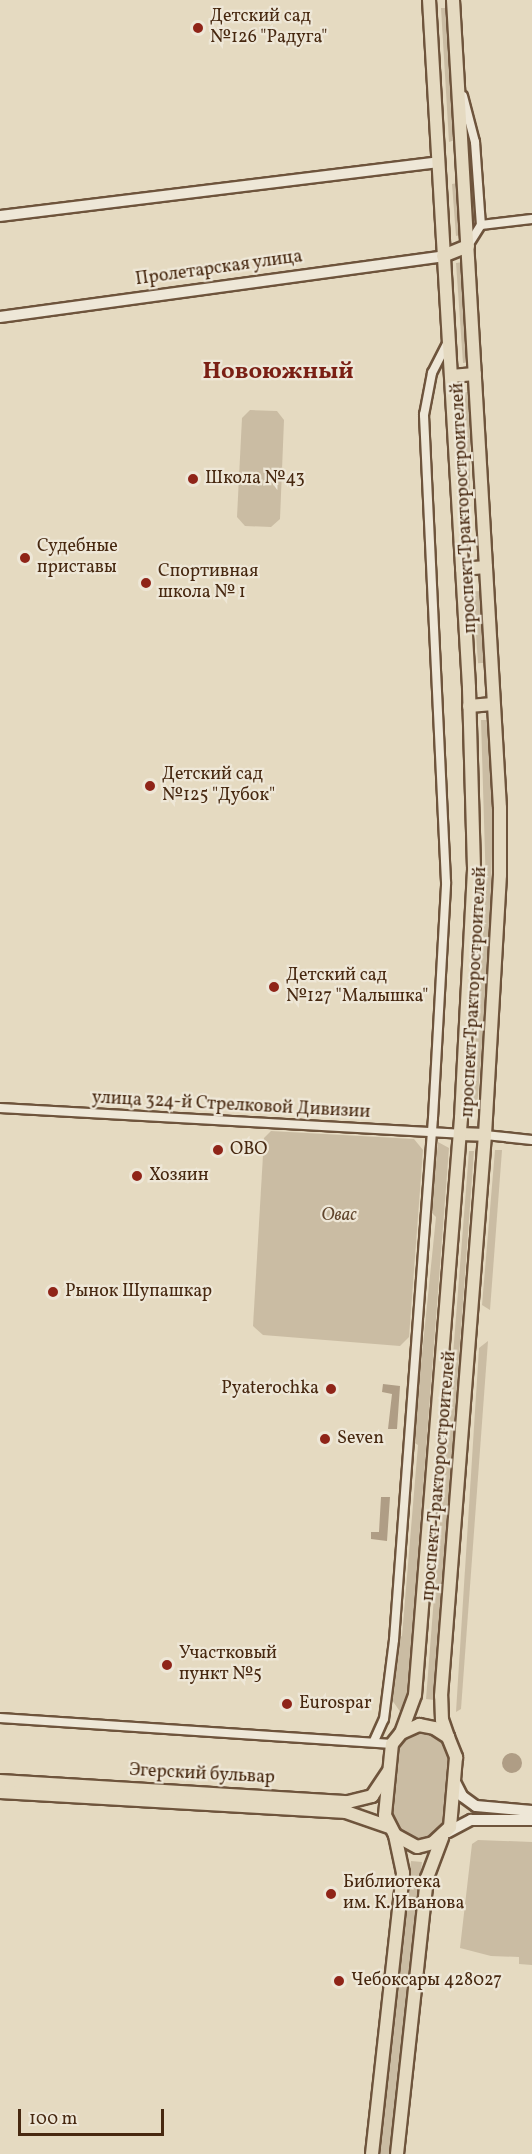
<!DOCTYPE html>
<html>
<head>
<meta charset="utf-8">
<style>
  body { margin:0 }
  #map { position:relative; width:532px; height:2154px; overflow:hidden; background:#e5dac1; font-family:Vollkorn,serif }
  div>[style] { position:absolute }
  .green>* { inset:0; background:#cabca3; transform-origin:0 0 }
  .water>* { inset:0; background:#af9d85 }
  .round { border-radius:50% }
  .roads { filter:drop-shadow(2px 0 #6e543c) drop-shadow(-2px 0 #6e543c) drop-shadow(0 2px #6e543c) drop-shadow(0 -2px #6e543c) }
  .street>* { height:8px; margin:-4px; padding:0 4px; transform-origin:4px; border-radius:4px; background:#eee7d7 }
  .secondary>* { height:10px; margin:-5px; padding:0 5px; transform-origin:5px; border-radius:5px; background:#eee7d7 }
  .primary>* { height:12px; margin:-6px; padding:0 6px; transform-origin:6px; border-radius:6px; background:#e5dac1 }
  .dots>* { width:16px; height:16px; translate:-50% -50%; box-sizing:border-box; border:3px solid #eee7d7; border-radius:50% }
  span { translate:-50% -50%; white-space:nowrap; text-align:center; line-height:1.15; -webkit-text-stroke:4.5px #eee7d7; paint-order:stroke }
  .poi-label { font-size:18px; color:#472810 }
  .left { translate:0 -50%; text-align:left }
  .right { translate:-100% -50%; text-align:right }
  .street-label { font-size:18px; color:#472810 }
  .park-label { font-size:18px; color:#61462d; font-style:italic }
  .district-label { font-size:24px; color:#7a1f14; font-weight:700 }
  .scale { position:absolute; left:18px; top:2109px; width:146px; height:27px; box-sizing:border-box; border:3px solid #472810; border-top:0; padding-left:8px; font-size:18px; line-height:21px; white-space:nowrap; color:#472810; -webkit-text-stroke:4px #eee7d7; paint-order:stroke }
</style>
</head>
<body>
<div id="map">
  <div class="green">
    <div style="clip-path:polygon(441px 8px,446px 8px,455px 140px,449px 142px)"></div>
    <div style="clip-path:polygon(458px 183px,460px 235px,456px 236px,452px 184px)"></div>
    <div style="clip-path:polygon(463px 262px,469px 362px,463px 363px,456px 263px)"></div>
    <div style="left:465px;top:392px;width:5px;height:156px"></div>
    <div style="clip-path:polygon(250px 410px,277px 411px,284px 420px,280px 519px,271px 527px,245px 526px,237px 517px,242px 418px)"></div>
    <div style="left:480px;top:591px;width:72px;height:7px;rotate:86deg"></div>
    <div style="clip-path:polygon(481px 720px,488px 720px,493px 823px,488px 966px,477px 1108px,471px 1108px,486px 888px)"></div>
    <div style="clip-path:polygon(271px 1131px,414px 1139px,423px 1150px,409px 1337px,400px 1346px,263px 1335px,253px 1326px,264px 1138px)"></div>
    <div style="clip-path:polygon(438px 1142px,449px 1148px,407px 1698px,401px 1713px,392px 1700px,397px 1639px,402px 1636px,418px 1445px,413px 1442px,436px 1217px,431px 1212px)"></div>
    <div style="clip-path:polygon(495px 1150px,502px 1150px,490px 1310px,482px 1305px)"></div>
    <div style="clip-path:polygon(469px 1151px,474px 1151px,434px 1700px,426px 1699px)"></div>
    <div style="clip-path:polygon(488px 1341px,461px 1709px,456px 1712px,479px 1348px)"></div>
    <div style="clip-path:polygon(421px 1731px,443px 1740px,451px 1758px,445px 1828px,429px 1839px,418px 1841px,401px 1833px,391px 1815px,396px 1749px,404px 1739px)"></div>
    <div style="clip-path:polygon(478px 1840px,532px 1842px,532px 1965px,519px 1964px,519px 1957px,491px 1956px,460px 1948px,472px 1844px)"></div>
    <div style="clip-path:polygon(411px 1861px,422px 1862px,416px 1911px,390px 2154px,379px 2154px)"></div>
  </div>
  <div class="water">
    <div style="clip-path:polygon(383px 1384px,400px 1386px,397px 1429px,388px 1429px,392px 1394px,382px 1392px)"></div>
    <div style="clip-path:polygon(381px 1497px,390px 1497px,387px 1541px,371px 1539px,371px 1532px,379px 1532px)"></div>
    <div class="round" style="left:502px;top:1753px;width:20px;height:20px"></div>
  </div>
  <div class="roads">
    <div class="street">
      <div style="left:463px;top:96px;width:48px;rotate:75.4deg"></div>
      <div style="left:475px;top:142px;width:83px;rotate:85.9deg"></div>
      <div style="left:481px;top:225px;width:51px;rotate:-6.7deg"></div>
      <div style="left:469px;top:244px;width:22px;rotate:-58deg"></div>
      <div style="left:0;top:1108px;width:461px;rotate:3.2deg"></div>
      <div style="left:485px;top:1135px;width:47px;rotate:6.1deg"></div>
      <div style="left:0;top:1718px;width:393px;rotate:3.8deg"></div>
      <div style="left:374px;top:1741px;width:24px;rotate:-66deg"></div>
      <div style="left:384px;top:1719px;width:80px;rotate:-82.8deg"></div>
      <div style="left:394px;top:1640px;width:523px;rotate:-85.73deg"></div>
      <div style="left:433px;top:1118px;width:236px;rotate:-86.8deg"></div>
      <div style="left:446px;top:882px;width:468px;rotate:-92.7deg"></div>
      <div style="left:424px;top:415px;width:43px;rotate:-79.2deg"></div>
      <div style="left:432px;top:373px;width:34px;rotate:-63deg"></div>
    </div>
    <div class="secondary">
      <div style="left:0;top:216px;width:441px;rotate:-7deg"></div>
      <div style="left:0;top:317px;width:447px;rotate:-7.8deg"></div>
      <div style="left:455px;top:1782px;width:16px;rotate:63deg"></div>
      <div style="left:462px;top:1796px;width:17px;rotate:36deg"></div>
      <div style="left:476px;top:1806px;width:56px;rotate:5.1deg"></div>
      <div style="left:448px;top:1832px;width:26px;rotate:-28deg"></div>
      <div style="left:471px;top:1820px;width:61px"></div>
    </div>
    <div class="primary">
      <div style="left:443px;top:256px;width:27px;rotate:-22deg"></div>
      <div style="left:451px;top:376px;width:24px;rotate:-5deg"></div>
      <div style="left:462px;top:569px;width:24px;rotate:-5deg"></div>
      <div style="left:469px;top:706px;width:24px;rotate:-5deg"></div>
      <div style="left:460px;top:1134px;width:25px;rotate:2deg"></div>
      <div style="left:419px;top:1725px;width:15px;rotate:11deg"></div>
      <div style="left:434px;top:1728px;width:17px;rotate:33deg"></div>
      <div style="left:448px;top:1737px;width:22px;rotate:68deg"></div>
      <div style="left:456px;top:1757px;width:70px;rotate:94.9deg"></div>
      <div style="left:450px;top:1827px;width:23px;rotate:137deg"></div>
      <div style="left:433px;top:1843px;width:16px;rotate:166deg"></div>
      <div style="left:417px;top:1847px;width:25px;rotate:-151deg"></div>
      <div style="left:395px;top:1835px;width:22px;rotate:-117deg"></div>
      <div style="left:385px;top:1815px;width:71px;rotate:-84.4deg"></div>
      <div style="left:392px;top:1744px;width:14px;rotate:-51deg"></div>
      <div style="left:401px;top:1733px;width:20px;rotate:-24deg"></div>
      <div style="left:401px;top:1733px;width:40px;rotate:-69.8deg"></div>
      <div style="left:415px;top:1695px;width:579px;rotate:-85.44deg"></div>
      <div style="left:461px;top:1118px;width:250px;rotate:-87deg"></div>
      <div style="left:474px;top:868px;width:181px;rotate:-91.6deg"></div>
      <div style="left:469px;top:687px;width:688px;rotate:-93.33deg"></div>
      <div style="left:448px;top:1737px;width:18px;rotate:-109deg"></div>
      <div style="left:442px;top:1720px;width:24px;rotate:-92deg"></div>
      <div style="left:441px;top:1696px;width:563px;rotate:-85.52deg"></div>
      <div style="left:485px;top:1135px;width:260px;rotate:-86.7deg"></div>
      <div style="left:500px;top:875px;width:67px;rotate:-90deg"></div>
      <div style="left:500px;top:808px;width:809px;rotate:-93.33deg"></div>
      <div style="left:0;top:1781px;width:349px;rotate:3.5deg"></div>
      <div style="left:348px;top:1802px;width:25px;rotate:-14deg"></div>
      <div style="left:372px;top:1796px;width:29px;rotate:-56deg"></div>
      <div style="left:0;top:1792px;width:347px;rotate:3.3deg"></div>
      <div style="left:346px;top:1812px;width:46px;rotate:19.2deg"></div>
      <div style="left:372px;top:2154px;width:283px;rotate:-83.7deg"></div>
      <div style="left:403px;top:1873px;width:39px;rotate:-102deg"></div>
      <div style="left:397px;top:2154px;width:278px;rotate:-83.8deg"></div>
      <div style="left:427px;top:1878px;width:43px;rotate:-69.4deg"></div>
    </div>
  </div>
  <div class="dots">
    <div style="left:198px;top:28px;background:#8f2418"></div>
    <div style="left:193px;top:479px;background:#8f2418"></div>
    <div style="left:25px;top:558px;background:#8f2418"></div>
    <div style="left:146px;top:583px;background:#8f2418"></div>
    <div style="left:150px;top:786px;background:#8f2418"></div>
    <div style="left:274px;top:987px;background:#8f2418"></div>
    <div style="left:218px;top:1150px;background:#8f2418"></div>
    <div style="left:137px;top:1176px;background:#8f2418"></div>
    <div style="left:53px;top:1292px;background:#8f2418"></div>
    <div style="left:331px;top:1389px;background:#8f2418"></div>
    <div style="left:325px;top:1439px;background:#8f2418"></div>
    <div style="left:167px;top:1665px;background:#8f2418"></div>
    <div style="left:287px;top:1704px;background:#8f2418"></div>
    <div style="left:331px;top:1894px;background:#8f2418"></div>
    <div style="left:339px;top:1981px;background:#8f2418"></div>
  </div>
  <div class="poi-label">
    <span class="left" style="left:210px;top:28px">Детский сад<br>№126 "Радуга"</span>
    <span class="left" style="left:205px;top:479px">Школа №43</span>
    <span class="left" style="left:37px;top:558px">Судебные<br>приставы</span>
    <span class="left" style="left:158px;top:583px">Спортивная<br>школа № 1</span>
    <span class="left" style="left:162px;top:786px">Детский сад<br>№125 "Дубок"</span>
    <span class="left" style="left:286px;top:987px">Детский сад<br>№127 "Малышка"</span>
    <span class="left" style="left:230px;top:1150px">ОВО</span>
    <span class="left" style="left:149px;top:1176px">Хозяин</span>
    <span class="left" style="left:65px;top:1292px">Рынок Шупашкар</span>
    <span class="right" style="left:319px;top:1389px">Pyaterochka</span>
    <span class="left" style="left:337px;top:1439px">Seven</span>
    <span class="left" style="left:179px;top:1665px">Участковый<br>пункт №5</span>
    <span class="left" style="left:299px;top:1704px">Eurospar</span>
    <span class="left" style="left:343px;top:1894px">Библиотека<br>им. К. Иванова</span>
    <span class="left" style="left:351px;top:1981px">Чебоксары 428027</span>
  </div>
  <div class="street-label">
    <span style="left:219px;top:269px;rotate:-8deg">Пролетарская улица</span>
    <span style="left:465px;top:508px;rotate:-93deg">проспект Тракторостроителей</span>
    <span style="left:475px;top:992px;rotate:-87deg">проспект Тракторостроителей</span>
    <span style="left:231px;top:1106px;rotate:3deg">улица 324-й Стрелковой Дивизии</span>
    <span style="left:440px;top:1476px;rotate:-85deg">проспект Тракторостроителей</span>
    <span style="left:202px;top:1775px;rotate:3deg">Эгерский бульвар</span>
  </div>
  <div class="park-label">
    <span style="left:339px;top:1216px">Овас</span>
  </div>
  <div class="district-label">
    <span style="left:278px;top:373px">Новоюжный</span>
  </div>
  <div class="scale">100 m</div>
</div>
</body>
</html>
